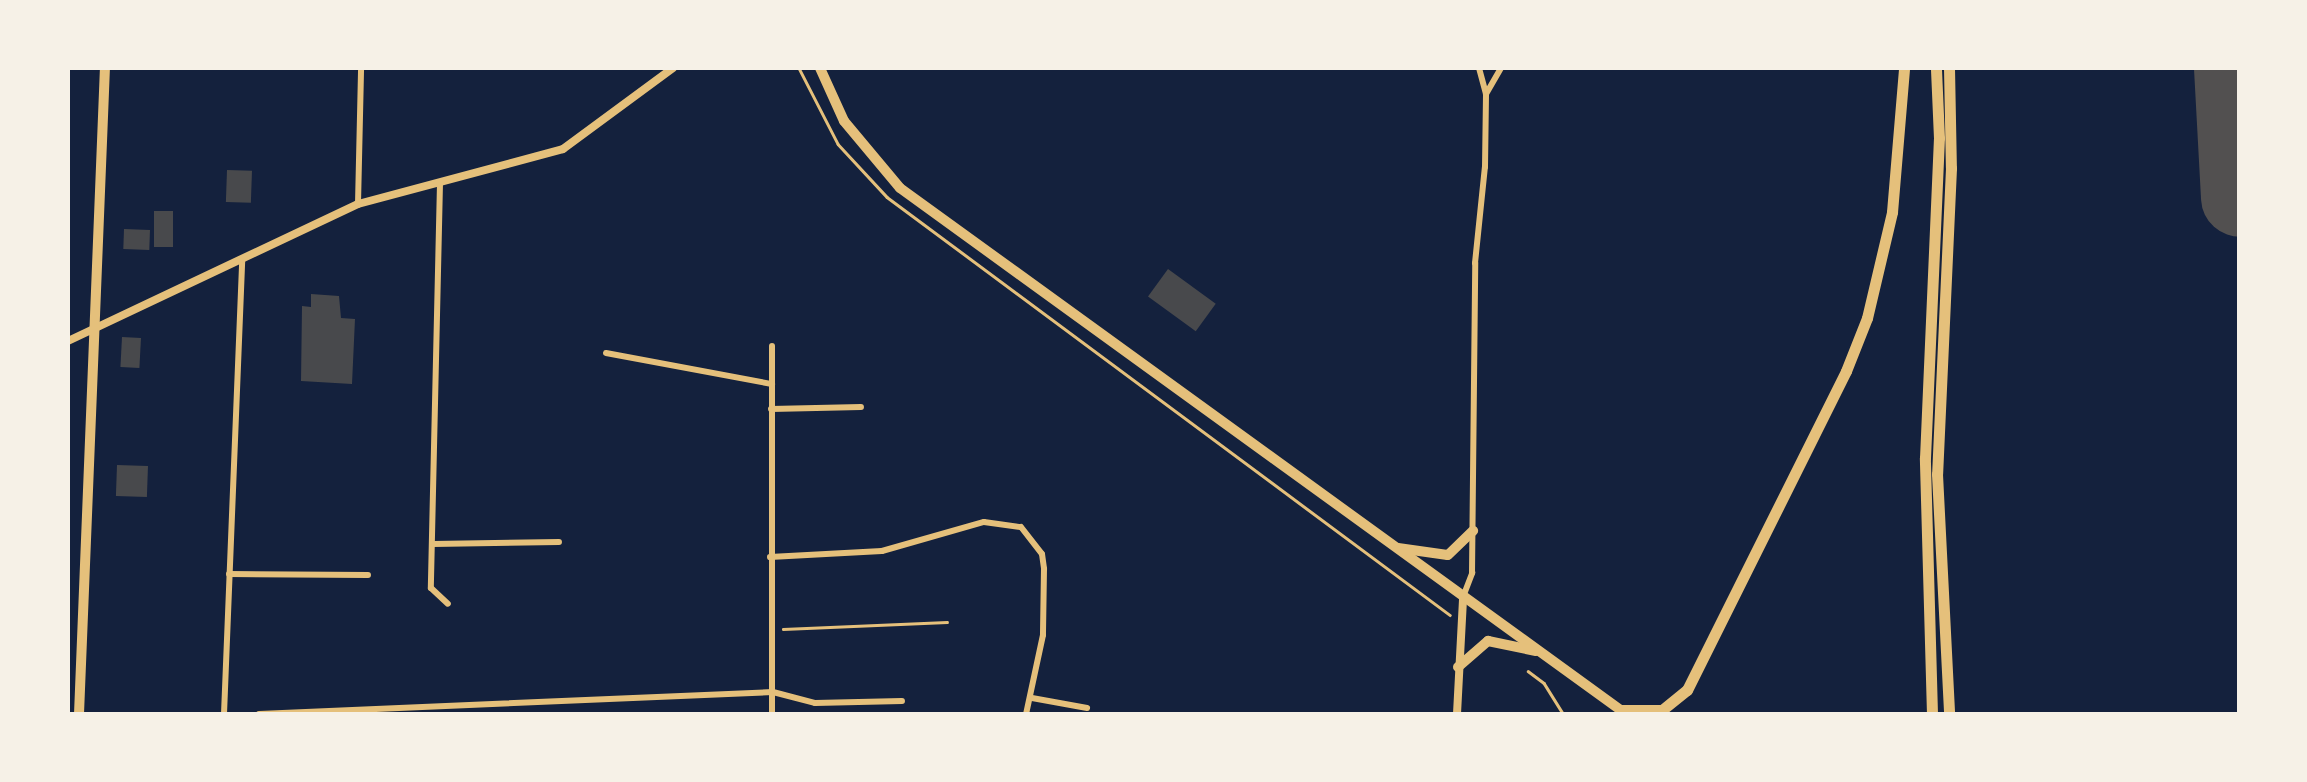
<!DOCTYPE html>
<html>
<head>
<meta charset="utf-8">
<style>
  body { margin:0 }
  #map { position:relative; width:2307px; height:782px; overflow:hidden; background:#14213d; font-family:Arial,sans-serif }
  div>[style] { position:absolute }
  .runway>* { height:78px; margin:-39px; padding:0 39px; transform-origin:39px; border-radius:39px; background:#525050 }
  .building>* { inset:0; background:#48494c; transform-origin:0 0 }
  .path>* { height:2.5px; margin:-1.25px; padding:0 1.25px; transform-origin:1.25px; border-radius:1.25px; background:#e5c07b }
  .minor>* { height:6px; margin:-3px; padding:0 3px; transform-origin:3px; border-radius:3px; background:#e5c07b }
  .tertiary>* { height:8px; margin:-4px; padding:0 4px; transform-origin:4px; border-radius:4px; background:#e5c07b }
  .primary>* { height:10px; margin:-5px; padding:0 5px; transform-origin:5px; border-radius:5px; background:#e5c07b }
  .motorway>* { height:11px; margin:-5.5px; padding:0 5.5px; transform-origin:5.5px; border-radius:5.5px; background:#e5c07b }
  span { translate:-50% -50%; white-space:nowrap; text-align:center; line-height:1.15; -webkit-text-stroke:10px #f6f1e7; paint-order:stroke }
  .frame { position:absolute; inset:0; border:70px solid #f6f1e7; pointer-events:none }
</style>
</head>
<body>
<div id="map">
  <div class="runway">
    <div style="left:2233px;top:68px;width:130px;rotate:86.9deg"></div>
  </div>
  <div class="building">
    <div style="left:227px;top:170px;width:25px;height:32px;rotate:2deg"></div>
    <div style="left:154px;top:211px;width:19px;height:36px"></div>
    <div style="left:124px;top:229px;width:26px;height:20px;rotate:2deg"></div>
    <div style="left:1168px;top:269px;width:59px;height:34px;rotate:36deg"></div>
    <div style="clip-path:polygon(311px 294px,339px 296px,341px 318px,355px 319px,352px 384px,301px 381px,302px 306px,311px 307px)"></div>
    <div style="left:122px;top:337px;width:19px;height:30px;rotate:3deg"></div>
    <div style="left:117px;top:465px;width:31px;height:31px;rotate:2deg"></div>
  </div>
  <div class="path">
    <div style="left:799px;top:68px;width:85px;rotate:62.8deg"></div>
    <div style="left:838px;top:144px;width:72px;rotate:47.2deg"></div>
    <div style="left:887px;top:197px;width:701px;rotate:36.59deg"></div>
    <div style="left:783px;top:629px;width:164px;rotate:-2.4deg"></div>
    <div style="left:1528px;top:671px;width:20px;rotate:37deg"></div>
    <div style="left:1544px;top:683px;width:36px;rotate:58deg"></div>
  </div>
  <div class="minor">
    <div style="left:1486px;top:94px;width:30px;rotate:-60deg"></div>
    <div style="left:440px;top:183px;width:405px;rotate:91.3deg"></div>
    <div style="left:431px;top:588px;width:23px;rotate:43deg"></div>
    <div style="left:358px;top:204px;width:136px;rotate:-88.7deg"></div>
    <div style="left:606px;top:353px;width:169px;rotate:10.6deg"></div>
    <div style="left:771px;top:409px;width:90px;rotate:-1.3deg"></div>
    <div style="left:433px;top:544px;width:126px;rotate:-0.9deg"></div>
    <div style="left:770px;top:557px;width:112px;rotate:-3.1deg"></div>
    <div style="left:882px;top:551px;width:106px;rotate:-15.9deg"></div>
    <div style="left:984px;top:522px;width:37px;rotate:8deg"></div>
    <div style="left:1021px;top:527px;width:34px;rotate:52deg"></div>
    <div style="left:1042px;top:554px;width:15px;rotate:82deg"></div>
    <div style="left:1044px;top:569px;width:66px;rotate:90.9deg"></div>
    <div style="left:1043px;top:635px;width:81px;rotate:102.1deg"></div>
    <div style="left:229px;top:574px;width:139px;rotate:0.4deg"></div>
    <div style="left:1463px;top:597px;width:26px;rotate:-69deg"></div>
    <div style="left:1472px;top:573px;width:310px;rotate:-89.4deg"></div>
    <div style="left:1475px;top:263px;width:97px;rotate:-84.1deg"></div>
    <div style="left:1485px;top:167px;width:73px;rotate:-89.2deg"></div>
    <div style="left:1486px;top:94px;width:27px;rotate:-105deg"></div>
    <div style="left:1032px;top:698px;width:56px;rotate:10.3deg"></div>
    <div style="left:224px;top:714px;width:455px;rotate:-87.7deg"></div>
    <div style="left:259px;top:714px;width:514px;rotate:-2.45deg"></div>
    <div style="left:773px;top:692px;width:43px;rotate:14.7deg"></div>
    <div style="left:815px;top:703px;width:87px;rotate:-1.3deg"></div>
    <div style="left:772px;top:714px;width:368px;rotate:-90deg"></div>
  </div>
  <div class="tertiary">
    <div style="left:68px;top:341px;width:321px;rotate:-25.3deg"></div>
    <div style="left:358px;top:204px;width:212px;rotate:-15deg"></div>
    <div style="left:563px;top:149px;width:137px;rotate:-36.4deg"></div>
    <div style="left:1457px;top:714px;width:115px;rotate:-87deg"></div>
  </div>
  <div class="primary">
    <div style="left:820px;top:68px;width:58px;rotate:65.6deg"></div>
    <div style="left:844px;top:121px;width:87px;rotate:50.1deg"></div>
    <div style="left:900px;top:188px;width:897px;rotate:35.92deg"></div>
    <div style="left:1398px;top:548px;width:50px;rotate:8deg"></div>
    <div style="left:1448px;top:555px;width:35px;rotate:-44deg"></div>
    <div style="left:1458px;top:667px;width:40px;rotate:-41deg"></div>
    <div style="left:1488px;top:641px;width:49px;rotate:11.8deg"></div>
    <div style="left:79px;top:714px;width:647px;rotate:-87.7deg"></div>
  </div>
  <div class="motorway">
    <div style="left:1949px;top:68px;width:100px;rotate:88.9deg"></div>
    <div style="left:1951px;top:168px;width:306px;rotate:92.6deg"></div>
    <div style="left:1937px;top:474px;width:240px;rotate:87.1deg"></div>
    <div style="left:1621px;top:710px;width:41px"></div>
    <div style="left:1662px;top:710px;width:32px;rotate:-39deg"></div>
    <div style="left:1687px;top:690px;width:356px;rotate:-63.5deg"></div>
    <div style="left:1846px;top:371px;width:57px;rotate:-68.4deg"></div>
    <div style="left:1867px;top:318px;width:109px;rotate:-76.7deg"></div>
    <div style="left:1892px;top:212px;width:144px;rotate:-85.2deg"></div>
    <div style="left:1932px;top:714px;width:256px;rotate:-91.6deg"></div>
    <div style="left:1925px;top:458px;width:320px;rotate:-87.5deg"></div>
    <div style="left:1939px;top:138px;width:70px;rotate:-92.5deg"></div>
  </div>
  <div class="frame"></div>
</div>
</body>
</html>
